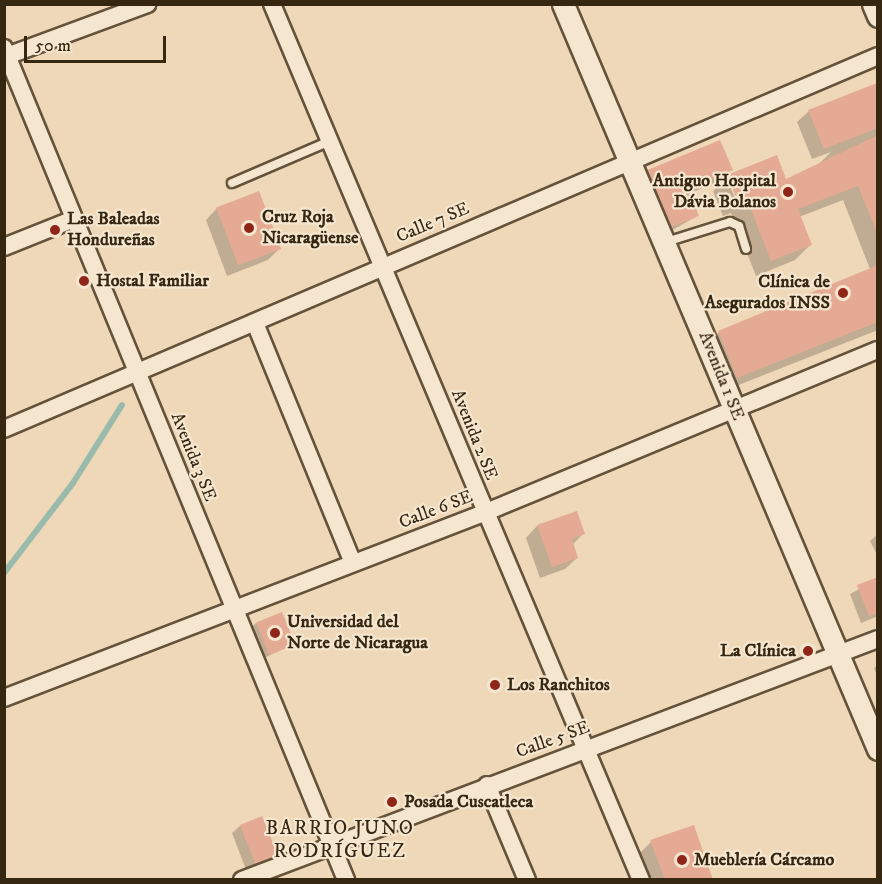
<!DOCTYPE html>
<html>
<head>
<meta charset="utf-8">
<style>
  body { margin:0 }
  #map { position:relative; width:882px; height:884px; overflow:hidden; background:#efd8b7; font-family:"IM FELL DW Pica",serif }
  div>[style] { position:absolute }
  .shadow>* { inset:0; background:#0003 }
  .stream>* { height:6px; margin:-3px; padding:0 3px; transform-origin:3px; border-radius:3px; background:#9abaab }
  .building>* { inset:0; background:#e5aa93; transform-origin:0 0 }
  .roads { filter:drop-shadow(2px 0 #64533a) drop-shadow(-2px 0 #64533a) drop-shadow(0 2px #64533a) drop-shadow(0 -2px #64533a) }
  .service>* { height:8px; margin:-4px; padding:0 4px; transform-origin:4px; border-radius:4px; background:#f5e6d0 }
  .minor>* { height:16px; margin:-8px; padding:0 8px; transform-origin:8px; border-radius:8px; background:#f5e6d0 }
  .tertiary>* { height:21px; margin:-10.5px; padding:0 10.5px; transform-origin:10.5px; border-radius:10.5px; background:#f5e6d0 }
  .dots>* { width:16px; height:16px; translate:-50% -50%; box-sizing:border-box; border:3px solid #f5e6d0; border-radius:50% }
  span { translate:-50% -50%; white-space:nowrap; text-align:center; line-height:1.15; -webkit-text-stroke:4.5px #f5e6d0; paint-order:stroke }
  .poi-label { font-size:18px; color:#362711; font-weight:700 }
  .right { translate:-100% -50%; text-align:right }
  .left { translate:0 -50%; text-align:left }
  .street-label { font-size:18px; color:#362711 }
  .neighbourhood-label { font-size:20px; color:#362711; letter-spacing:1.5px }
  .frame { position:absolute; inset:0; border:6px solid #362711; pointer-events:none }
  .scale { position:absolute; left:24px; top:36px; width:142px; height:27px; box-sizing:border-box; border:3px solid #362711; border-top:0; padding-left:8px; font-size:18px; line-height:21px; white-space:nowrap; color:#362711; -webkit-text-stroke:4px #f5e6d0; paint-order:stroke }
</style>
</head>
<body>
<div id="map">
  <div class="shadow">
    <div style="clip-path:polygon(evenodd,876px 85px,878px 330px,721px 392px,703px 347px,719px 332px,870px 269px,843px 200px,799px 217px,810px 245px,795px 260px,756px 276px,731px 213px,723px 216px,713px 191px,725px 179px,688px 194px,697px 216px,657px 239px,635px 184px,731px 170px,723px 178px,776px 157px,785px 181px,813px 170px,831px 152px,812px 159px,797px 122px,809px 111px,876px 85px,728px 182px,732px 182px,742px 208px,740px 209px,728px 182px)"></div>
    <div style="clip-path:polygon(217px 208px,279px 249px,268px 260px,227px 276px,206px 220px)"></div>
    <div style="clip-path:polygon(537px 526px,583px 534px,572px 545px,577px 558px,565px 569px,540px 578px,526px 538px)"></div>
    <div style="clip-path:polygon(878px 534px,878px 557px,870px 541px)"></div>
    <div style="clip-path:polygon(878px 579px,878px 616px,861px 623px,850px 594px)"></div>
    <div style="clip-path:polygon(256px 623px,293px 644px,260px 660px,249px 630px)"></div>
    <div style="clip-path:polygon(878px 664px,878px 678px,874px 668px)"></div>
    <div style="clip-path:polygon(240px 826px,278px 860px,248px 875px,232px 833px)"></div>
    <div style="clip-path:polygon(651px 842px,712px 880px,649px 880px,640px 853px)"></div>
  </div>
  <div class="stream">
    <div style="left:4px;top:573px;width:113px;rotate:-52.5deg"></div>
    <div style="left:73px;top:483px;width:92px;rotate:-57.9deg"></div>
  </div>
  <div class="building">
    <div style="clip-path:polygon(877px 83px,878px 128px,824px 149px,808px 110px)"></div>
    <div style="clip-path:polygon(878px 135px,878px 235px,858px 186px,798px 209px,812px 245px,771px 261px,747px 199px,738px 202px,727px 175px,777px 155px,786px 179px)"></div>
    <div style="clip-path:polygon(720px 140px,733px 170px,688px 189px,699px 216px,669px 228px,645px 171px)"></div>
    <div style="left:259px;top:191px;width:62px;height:46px;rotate:69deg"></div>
    <div style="clip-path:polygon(878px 265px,878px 322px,737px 378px,718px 331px)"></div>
    <div style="clip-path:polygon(577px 511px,585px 534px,572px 539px,578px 558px,552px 567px,537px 525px)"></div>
    <div style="clip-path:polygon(878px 577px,878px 613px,869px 616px,857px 585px)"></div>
    <div style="left:282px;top:612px;width:35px;height:28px;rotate:68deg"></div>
    <div style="left:262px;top:816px;width:48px;height:24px;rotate:68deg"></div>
    <div style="clip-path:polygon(694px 825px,713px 880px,665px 880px,650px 840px)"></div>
  </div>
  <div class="roads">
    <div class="service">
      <div style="left:232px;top:183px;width:107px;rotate:-23.2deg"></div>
      <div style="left:666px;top:242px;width:67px;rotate:-17.4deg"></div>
      <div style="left:730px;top:222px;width:10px;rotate:24deg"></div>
      <div style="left:739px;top:226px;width:24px;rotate:73deg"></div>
    </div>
    <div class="minor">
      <div style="left:272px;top:4px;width:951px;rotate:67.16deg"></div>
      <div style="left:4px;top:48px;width:900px;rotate:67.65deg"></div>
      <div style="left:4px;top:57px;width:153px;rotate:-20.3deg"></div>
      <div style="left:4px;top:247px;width:75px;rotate:-21.8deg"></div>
      <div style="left:255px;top:323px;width:259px;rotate:67.8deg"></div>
      <div style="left:4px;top:429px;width:950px;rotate:-23.11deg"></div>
      <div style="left:4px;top:698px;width:514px;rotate:-21.08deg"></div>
      <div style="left:484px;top:513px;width:426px;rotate:-22.5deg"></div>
      <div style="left:487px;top:785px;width:103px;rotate:67.2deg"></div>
      <div style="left:242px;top:880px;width:680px;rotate:-20.75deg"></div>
    </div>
    <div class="tertiary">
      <div style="left:563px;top:4px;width:809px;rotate:67.08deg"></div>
      <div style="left:873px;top:4px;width:13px;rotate:67deg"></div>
    </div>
  </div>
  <div class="dots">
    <div style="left:788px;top:192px;background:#8f2418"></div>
    <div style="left:249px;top:228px;background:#8f2418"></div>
    <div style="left:55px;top:230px;background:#8f2418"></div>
    <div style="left:84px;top:281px;background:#8f2418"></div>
    <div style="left:843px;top:293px;background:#8f2418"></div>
    <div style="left:275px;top:633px;background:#8f2418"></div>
    <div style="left:808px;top:651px;background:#8f2418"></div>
    <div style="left:495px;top:685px;background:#8f2418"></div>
    <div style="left:392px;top:802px;background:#8f2418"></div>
    <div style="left:682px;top:860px;background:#8f2418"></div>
  </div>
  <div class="poi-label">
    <span class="right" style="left:776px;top:192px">Antiguo Hospital<br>Dávia Bolanos</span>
    <span class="left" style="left:262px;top:228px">Cruz Roja<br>Nicaragüense</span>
    <span class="left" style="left:67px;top:230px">Las Baleadas<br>Hondureñas</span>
    <span class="left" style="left:96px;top:281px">Hostal Familiar</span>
    <span class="right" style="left:830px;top:293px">Clínica de<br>Asegurados INSS</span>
    <span class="left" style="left:287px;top:633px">Universidad del<br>Norte de Nicaragua</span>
    <span class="right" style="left:796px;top:651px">La Clínica</span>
    <span class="left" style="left:507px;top:685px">Los Ranchitos</span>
    <span class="left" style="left:404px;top:802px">Posada Cuscatleca</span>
    <span class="left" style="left:694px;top:860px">Mueblería Cárcamo</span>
  </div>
  <div class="street-label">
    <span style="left:433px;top:223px;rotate:-23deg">Calle 7 SE</span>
    <span style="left:721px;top:376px;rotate:68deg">Avenida 1 SE</span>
    <span style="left:474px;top:435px;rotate:68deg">Avenida 2 SE</span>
    <span style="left:193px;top:457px;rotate:68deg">Avenida 3 SE</span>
    <span style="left:436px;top:510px;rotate:-21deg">Calle 6 SE</span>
    <span style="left:553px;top:740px;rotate:-20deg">Calle 5 SE</span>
  </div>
  <div class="neighbourhood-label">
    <span style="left:340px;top:840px">BARRIO JUNO<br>RODRÍGUEZ</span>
  </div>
  <div class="frame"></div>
  <div class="scale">50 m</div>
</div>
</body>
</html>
